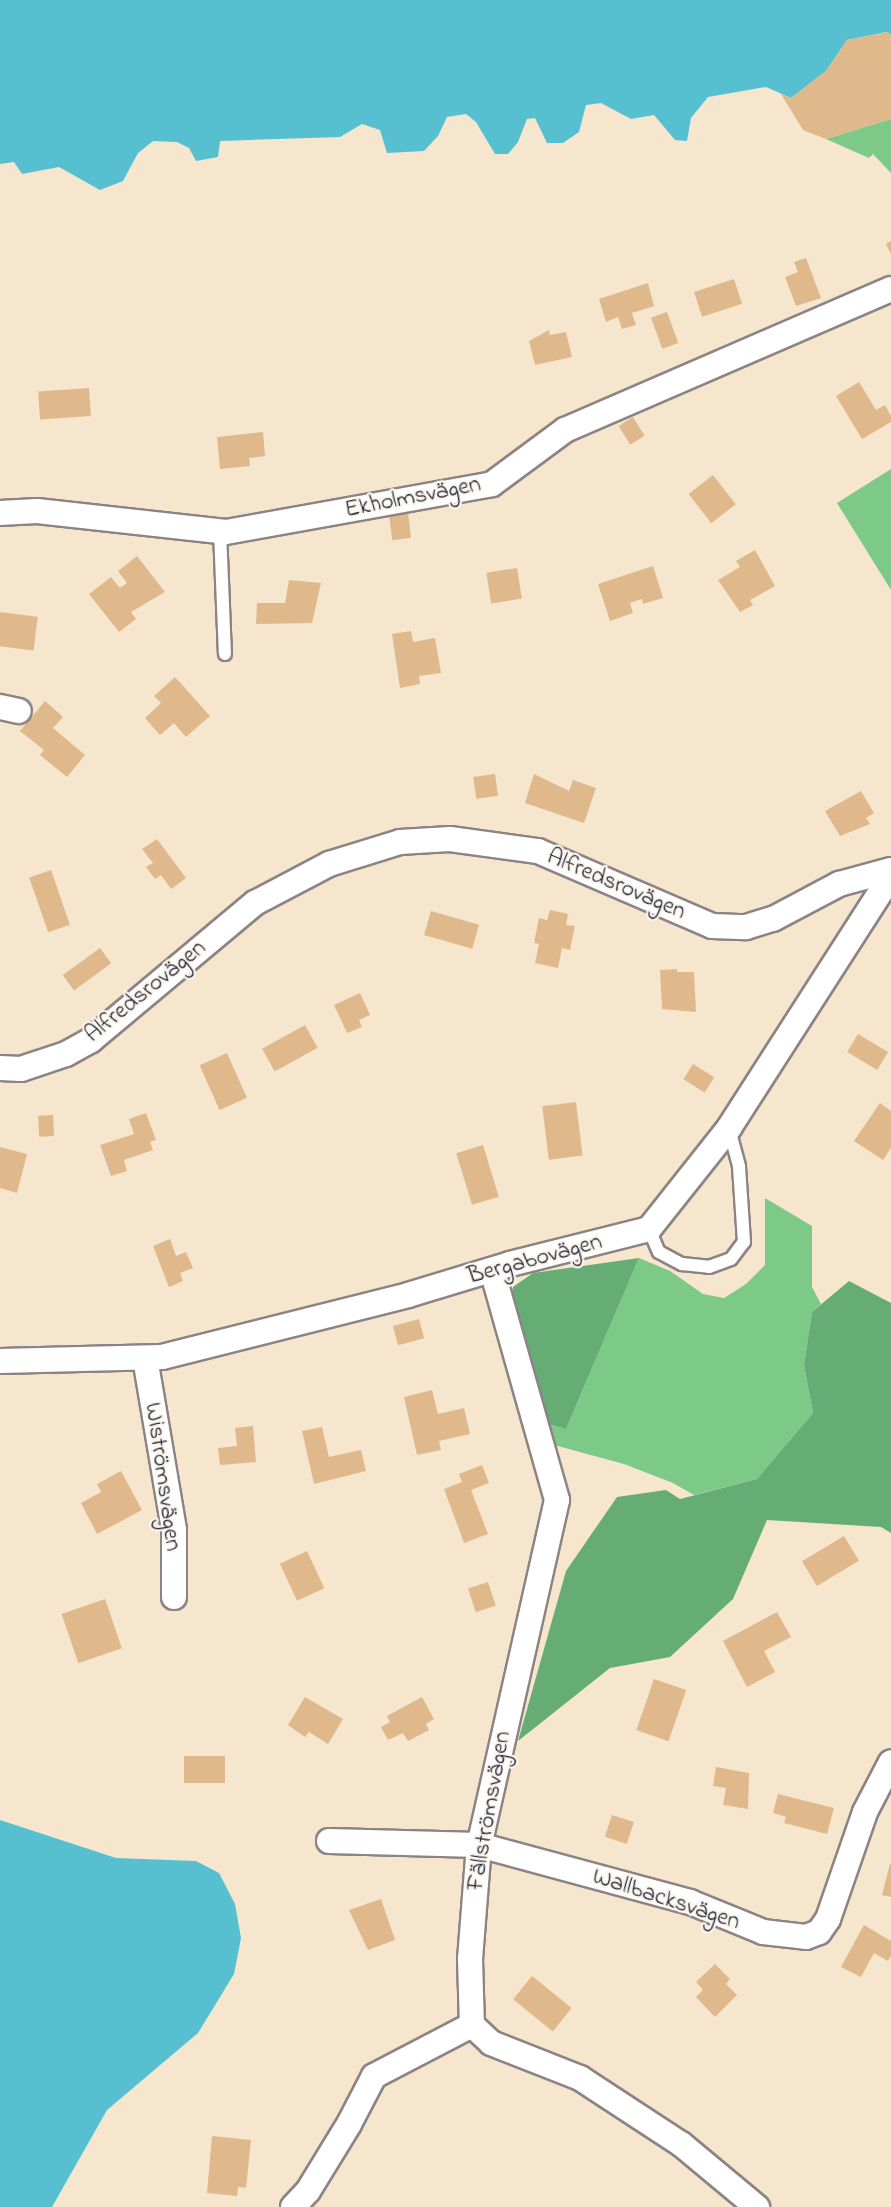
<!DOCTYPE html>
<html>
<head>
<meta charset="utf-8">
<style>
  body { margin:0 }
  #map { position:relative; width:891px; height:2207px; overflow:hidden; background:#f6e6ce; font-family:"Indie Flower",sans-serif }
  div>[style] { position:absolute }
  .green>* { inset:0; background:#7cc988 }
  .forest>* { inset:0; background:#65ad74 }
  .water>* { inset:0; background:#56c0d1 }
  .building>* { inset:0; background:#dfb98c; transform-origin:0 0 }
  .roads { filter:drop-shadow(2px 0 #8c8484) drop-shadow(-2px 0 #8c8484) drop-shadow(0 2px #8c8484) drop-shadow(0 -2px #8c8484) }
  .service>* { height:12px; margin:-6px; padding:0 6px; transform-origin:6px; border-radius:6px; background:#fff }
  .minor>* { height:24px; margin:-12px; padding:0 12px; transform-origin:12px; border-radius:12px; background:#fff }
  span { translate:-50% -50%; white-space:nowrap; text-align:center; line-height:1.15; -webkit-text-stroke:4.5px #fbf7ec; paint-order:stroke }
  .street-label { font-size:24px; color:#22223b }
</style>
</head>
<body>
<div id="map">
  <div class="green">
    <div style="clip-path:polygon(891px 119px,891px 173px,873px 154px,869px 158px,826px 139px)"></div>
    <div style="clip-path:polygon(891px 469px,891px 590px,837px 503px)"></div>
    <div style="clip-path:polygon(765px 1198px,812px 1226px,812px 1287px,821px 1304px,812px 1312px,804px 1365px,813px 1413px,757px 1479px,694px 1495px,673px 1483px,624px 1464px,554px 1445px,549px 1424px,566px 1429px,639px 1258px,670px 1271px,703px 1294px,724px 1298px,746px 1284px,765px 1265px)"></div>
  </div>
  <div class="forest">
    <div style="clip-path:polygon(639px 1258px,566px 1429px,549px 1424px,510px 1310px,513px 1287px,533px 1273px)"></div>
    <div style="clip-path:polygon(849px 1281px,891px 1303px,891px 1533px,881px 1527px,767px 1520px,733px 1599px,670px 1657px,610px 1668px,518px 1741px,566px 1571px,617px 1497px,666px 1490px,680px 1499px,757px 1479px,813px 1413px,804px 1365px,812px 1312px)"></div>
  </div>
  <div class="water">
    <div style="clip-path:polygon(0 0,891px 0,891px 35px,887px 32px,847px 40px,826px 71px,791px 98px,766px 87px,708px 97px,691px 118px,687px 141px,675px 140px,654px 115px,631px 119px,601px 103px,586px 105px,579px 132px,563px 143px,547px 143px,535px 118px,527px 119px,518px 142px,508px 154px,495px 154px,476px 122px,466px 114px,447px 117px,438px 136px,424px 151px,387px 153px,380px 130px,362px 124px,340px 137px,220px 141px,218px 157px,196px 161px,189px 148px,177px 142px,153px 141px,138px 153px,123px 181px,100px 190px,59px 167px,22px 174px,14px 162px,0 164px)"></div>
    <div style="clip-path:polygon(0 1820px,116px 1858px,196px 1861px,219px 1873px,235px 1904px,241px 1938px,234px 1974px,198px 2033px,107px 2110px,52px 2207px,0 2207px)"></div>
  </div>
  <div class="building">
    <div style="clip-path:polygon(888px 32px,891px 35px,891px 119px,826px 139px,803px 130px,781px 94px,791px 98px,826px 71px,847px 40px)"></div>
    <div style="clip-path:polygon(891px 241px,891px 254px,886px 244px)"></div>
    <div style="clip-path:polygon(806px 258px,821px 298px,796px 306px,785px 277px,798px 272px,794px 262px)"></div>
    <div style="left:734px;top:279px;width:26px;height:42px;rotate:72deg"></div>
    <div style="clip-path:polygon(648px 283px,654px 306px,632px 313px,636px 325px,622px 329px,618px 317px,606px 322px,599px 299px)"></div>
    <div style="left:667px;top:312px;width:33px;height:17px;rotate:70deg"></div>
    <div style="clip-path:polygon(549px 330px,550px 335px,566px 332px,572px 357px,535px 365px,529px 341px)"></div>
    <div style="clip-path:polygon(859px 382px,876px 410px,885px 405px,891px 416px,891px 422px,862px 439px,836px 396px)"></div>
    <div style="left:89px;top:388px;width:28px;height:51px;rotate:86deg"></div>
    <div style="left:633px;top:417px;width:22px;height:17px;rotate:58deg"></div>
    <div style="clip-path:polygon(263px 432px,265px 456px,249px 458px,250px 466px,220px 469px,217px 437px)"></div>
    <div style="left:713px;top:475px;width:37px;height:31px;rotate:52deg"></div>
    <div style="left:408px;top:513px;width:25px;height:19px;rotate:83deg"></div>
    <div style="clip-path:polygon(755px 550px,775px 586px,750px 600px,753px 605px,740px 612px,718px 580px,740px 567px,736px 561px)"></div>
    <div style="clip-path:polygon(137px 556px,165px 592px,131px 612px,136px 619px,119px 632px,89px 594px,111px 577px,120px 588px,127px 583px,118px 571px)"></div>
    <div style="clip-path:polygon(653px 566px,663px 598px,643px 604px,642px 599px,630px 603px,633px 613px,610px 621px,598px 584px)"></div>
    <div style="left:517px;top:568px;width:31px;height:31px;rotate:81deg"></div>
    <div style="clip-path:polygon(289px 580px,321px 583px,312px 623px,256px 624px,257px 603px,285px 603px)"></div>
    <div style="left:0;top:612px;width:38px;height:34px;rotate:7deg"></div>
    <div style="clip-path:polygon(411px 631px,413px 642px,435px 638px,441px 673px,419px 676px,420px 684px,400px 688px,392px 634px)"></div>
    <div style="clip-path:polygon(175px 677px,210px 716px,186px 737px,174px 723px,160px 735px,145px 718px,161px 703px,154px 696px)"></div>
    <div style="clip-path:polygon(45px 701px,63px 717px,53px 728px,85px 755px,67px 777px,40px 755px,44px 750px,20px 731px)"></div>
    <div style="left:495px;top:774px;width:22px;height:22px;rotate:82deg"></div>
    <div style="clip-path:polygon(534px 774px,569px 791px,573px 780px,596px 788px,584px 823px,525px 803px)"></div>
    <div style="clip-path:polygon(861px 791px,874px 813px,866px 818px,870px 824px,840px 836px,825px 811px)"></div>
    <div style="clip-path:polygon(157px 839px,186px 878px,171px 889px,161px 875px,155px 879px,146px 867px,153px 863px,142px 849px)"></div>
    <div style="left:51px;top:870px;width:58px;height:23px;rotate:71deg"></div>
    <div style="clip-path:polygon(550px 910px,568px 914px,566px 925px,575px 926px,570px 950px,562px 948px,558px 968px,535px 963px,539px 944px,534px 943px,539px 918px,547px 920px)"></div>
    <div style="left:431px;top:911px;width:50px;height:25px;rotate:16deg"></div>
    <div style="left:100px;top:948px;width:19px;height:46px;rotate:54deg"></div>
    <div style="clip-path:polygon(677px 969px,677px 972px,694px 972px,696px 1012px,662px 1009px,660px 970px)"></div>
    <div style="clip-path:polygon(360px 993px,370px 1015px,359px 1020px,362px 1027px,347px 1033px,334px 1005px)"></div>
    <div style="left:305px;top:1025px;width:26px;height:49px;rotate:61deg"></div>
    <div style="left:858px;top:1034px;width:35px;height:21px;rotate:31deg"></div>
    <div style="left:227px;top:1053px;width:49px;height:30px;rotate:66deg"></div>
    <div style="left:693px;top:1064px;width:25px;height:18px;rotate:32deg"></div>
    <div style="left:576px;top:1102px;width:54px;height:34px;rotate:83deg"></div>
    <div style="clip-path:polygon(880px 1103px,891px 1111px,891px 1148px,883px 1160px,854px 1141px)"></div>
    <div style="clip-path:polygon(146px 1113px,156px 1140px,150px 1142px,153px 1150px,124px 1160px,127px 1171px,111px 1176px,100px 1145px,134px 1134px,129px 1119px)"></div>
    <div style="left:53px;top:1115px;width:21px;height:15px;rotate:87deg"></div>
    <div style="left:483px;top:1145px;width:54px;height:28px;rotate:73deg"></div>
    <div style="clip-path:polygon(0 1147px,27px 1154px,17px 1193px,0 1188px)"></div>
    <div style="clip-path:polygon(170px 1239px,176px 1256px,186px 1252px,193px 1268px,180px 1273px,183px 1281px,169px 1287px,153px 1246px)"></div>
    <div style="left:419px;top:1319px;width:20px;height:27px;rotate:75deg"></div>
    <div style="clip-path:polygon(432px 1390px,438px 1414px,464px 1408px,470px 1434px,439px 1441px,441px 1450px,417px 1455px,404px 1397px)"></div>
    <div style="clip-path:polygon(253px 1426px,256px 1462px,220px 1465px,218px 1448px,237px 1446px,235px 1428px)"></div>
    <div style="clip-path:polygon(322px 1427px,329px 1457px,361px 1450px,366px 1471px,314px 1484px,302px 1431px)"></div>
    <div style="clip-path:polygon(482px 1465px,489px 1483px,471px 1490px,488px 1534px,464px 1543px,444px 1489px,462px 1482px,459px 1474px)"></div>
    <div style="clip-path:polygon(121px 1471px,142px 1510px,97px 1534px,81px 1503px,101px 1492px,97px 1484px)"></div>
    <div style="left:844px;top:1536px;width:29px;height:49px;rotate:59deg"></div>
    <div style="left:307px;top:1551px;width:41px;height:30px;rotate:65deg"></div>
    <div style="left:488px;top:1582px;width:25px;height:21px;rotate:72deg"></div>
    <div style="left:105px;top:1599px;width:52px;height:46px;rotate:71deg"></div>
    <div style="clip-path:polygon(777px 1612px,791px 1637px,764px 1651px,775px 1672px,747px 1687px,723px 1641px)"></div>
    <div style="left:654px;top:1679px;width:34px;height:54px;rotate:19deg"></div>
    <div style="clip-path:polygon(305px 1697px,343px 1719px,328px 1744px,309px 1732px,305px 1737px,288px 1725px)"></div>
    <div style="clip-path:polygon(422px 1697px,434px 1719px,426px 1724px,429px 1730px,408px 1741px,403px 1733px,388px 1740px,381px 1727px,390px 1722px,387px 1716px)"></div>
    <div style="left:184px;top:1756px;width:41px;height:27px"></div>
    <div style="clip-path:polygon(716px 1767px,749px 1773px,748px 1809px,723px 1805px,726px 1788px,713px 1786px)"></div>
    <div style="clip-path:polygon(778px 1794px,834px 1808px,827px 1834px,784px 1823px,786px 1817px,773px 1813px)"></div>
    <div style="left:612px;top:1815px;width:23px;height:23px;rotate:18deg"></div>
    <div style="clip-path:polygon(890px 1864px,891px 1864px,891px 1897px,882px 1895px)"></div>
    <div style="clip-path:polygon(381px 1899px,395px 1940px,368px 1950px,349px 1910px)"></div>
    <div style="clip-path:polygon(864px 1925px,891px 1941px,891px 1956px,888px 1961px,874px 1953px,861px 1977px,841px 1967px)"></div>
    <div style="clip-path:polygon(715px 1964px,730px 1979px,726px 1984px,737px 1995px,715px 2017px,696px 1997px,703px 1990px,696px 1982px)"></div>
    <div style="left:532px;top:1976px;width:51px;height:30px;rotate:39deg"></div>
    <div style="clip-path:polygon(212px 2136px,251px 2140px,246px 2188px,238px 2187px,237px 2196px,207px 2193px)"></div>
  </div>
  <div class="roads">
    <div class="service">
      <div style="left:220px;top:531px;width:123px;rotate:87.7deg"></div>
      <div style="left:649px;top:1229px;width:25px;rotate:67deg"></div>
      <div style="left:659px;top:1252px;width:26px;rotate:28deg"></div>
      <div style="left:682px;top:1264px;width:27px;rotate:6deg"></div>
      <div style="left:709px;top:1267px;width:23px;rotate:-20deg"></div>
      <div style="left:731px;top:1259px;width:21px;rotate:-53deg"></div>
      <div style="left:744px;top:1242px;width:76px;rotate:-93.8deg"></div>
      <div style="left:739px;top:1166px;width:39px;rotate:-105deg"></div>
    </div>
    <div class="minor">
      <div style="left:0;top:513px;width:37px;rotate:-3deg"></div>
      <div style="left:37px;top:511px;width:190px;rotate:6.3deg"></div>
      <div style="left:226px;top:532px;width:270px;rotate:-10.2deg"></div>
      <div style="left:492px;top:484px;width:91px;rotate:-36.5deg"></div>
      <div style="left:565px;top:430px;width:355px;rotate:-23.4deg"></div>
      <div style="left:0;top:707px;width:19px;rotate:12deg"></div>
      <div style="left:0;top:1068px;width:21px;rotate:3deg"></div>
      <div style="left:21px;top:1069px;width:47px;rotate:-18.4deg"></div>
      <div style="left:66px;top:1054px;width:29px;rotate:-29deg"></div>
      <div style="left:91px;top:1040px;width:214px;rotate:-39.9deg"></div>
      <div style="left:255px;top:903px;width:84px;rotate:-27.8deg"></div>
      <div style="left:329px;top:864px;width:74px;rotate:-17.2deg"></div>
      <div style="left:400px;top:842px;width:50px;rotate:-3.4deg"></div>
      <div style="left:450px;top:839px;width:89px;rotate:7.8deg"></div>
      <div style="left:538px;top:851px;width:189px;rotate:23.3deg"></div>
      <div style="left:712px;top:926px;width:34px;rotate:2deg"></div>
      <div style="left:746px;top:927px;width:28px;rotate:-17deg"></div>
      <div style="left:773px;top:919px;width:75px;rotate:-27.9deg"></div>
      <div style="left:839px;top:884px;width:54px;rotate:-15.1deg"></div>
      <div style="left:492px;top:1270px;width:239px;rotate:74.2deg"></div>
      <div style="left:557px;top:1500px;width:354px;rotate:102.7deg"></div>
      <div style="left:479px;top:1845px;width:114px;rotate:94.5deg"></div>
      <div style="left:470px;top:1959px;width:66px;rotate:88.3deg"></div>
      <div style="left:472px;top:2025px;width:26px;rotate:43deg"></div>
      <div style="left:491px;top:2043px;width:96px;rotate:21.5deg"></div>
      <div style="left:580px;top:2078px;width:121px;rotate:33.2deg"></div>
      <div style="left:681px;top:2144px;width:99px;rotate:39.7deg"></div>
      <div style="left:145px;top:1358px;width:174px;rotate:80.4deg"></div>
      <div style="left:174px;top:1530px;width:67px;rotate:90deg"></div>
      <div style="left:0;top:1361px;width:162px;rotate:-1.4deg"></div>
      <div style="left:162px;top:1357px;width:254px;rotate:-14.1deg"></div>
      <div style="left:408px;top:1295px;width:107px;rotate:-16.9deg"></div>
      <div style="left:510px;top:1264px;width:143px;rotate:-14.1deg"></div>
      <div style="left:649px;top:1229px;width:129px;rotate:-51.6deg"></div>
      <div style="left:729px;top:1128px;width:300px;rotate:-57.3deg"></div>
      <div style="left:329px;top:1841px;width:150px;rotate:1.5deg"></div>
      <div style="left:479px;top:1845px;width:219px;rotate:15.1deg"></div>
      <div style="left:690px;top:1902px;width:79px;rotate:22.3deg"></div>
      <div style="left:763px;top:1932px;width:43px;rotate:6.6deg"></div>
      <div style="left:806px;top:1937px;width:14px;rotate:-21deg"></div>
      <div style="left:819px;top:1932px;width:16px;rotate:-55deg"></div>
      <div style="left:828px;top:1919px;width:113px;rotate:-70.9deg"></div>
      <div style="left:865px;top:1812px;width:56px;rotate:-62.5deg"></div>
      <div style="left:293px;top:2207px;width:22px;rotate:-47deg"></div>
      <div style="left:308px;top:2191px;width:79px;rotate:-58.5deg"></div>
      <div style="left:349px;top:2124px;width:54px;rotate:-62.5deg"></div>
      <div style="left:374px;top:2076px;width:110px;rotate:-27.5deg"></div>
    </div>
  </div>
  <div class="street-label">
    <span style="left:413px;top:498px;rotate:-11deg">Ekholmsvägen</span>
    <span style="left:616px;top:885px;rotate:23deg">Alfredsrovägen</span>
    <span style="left:146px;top:992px;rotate:-39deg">Alfredsrovägen</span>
    <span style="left:535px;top:1260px;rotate:-15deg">Bergabovägen</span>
    <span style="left:162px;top:1477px;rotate:82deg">Wiströmsvägen</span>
    <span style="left:490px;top:1811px;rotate:-80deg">Fällströmsvägen</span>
    <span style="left:666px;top:1900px;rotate:18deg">Wallbacksvägen</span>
  </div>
</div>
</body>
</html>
